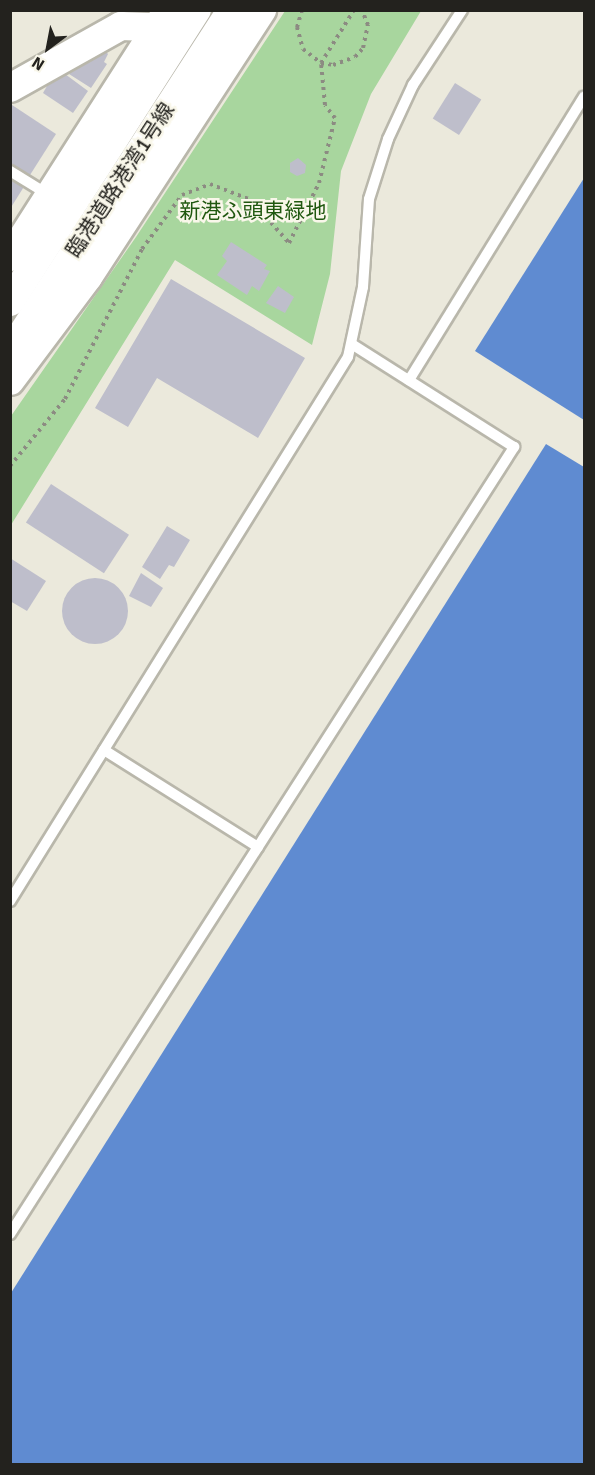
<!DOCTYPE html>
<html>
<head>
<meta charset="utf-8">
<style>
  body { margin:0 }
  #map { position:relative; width:595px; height:1475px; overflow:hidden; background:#ebe9dc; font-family:Signika,"Noto Sans JP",sans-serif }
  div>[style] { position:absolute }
  .green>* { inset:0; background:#a8d69e }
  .water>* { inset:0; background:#5f8bd1 }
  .building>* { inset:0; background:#bebecb; transform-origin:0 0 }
  .round { border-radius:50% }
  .path>* { height:4px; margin-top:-2px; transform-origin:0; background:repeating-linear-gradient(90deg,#8c8b82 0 3px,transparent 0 7.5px) }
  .roads { filter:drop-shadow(2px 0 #b9b7ab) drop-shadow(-2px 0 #b9b7ab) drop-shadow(0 2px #b9b7ab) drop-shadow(0 -2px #b9b7ab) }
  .lane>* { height:10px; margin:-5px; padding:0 5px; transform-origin:5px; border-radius:5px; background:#fff }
  .secondary>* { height:28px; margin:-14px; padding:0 14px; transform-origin:14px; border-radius:14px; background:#fff }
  span { translate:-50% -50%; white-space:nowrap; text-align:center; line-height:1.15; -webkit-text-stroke:5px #f9f7ea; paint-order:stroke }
  .street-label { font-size:21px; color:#23221e }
  .park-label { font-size:21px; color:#205810 }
  .frame { position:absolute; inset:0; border:12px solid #23221e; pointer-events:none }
  .north { position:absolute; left:18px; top:18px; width:60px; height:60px; -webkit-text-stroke:4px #f9f7ea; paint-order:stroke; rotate:212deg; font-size:16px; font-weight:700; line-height:24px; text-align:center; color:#23221e }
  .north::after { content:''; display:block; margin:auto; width:21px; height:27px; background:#23221e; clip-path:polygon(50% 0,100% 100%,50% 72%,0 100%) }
</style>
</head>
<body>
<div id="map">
  <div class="green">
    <div style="clip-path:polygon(285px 11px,421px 11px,371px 94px,341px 171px,330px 274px,312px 345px,175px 260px,11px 525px,11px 416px,136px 237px)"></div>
  </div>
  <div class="water">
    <div style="clip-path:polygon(584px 178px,584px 420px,475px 351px)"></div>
    <div style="clip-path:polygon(546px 444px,584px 467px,584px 1464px,11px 1464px,11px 1293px)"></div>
  </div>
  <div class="building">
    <div style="clip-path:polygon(103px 48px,108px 54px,104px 62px,107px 64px,91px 88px,69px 74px,77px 65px,96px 58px)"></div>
    <div style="clip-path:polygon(65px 74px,88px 91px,73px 113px,43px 93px,51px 79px)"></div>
    <div style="left:455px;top:83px;width:31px;height:42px;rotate:32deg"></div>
    <div style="clip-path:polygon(12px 105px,56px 134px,30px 175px,10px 163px)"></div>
    <div style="clip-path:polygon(298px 158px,306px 165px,305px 173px,297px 176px,290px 172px,290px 163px)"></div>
    <div style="clip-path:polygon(10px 176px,25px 185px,10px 209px)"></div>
    <div style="clip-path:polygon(231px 242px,267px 265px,264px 269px,270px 271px,259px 291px,252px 286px,247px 295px,217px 275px,227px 261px,222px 256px)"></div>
    <div style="clip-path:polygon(171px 279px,305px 358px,258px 438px,157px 378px,128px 427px,95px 408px)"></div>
    <div style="clip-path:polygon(278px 286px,294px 297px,285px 313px,266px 303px)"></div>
    <div style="left:51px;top:484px;width:93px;height:46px;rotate:33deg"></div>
    <div style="clip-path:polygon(167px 526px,190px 540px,174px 567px,169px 565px,160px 579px,142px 567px)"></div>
    <div style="clip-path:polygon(10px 558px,46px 581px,27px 611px,10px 601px)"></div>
    <div style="clip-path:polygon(141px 573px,163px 588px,151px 607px,129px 596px)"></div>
    <div class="round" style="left:62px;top:578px;width:66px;height:66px"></div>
  </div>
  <div class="path">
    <div style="left:302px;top:10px;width:18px;rotate:106deg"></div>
    <div style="left:297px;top:27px;width:23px;rotate:75deg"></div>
    <div style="left:303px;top:49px;width:23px;rotate:38deg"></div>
    <div style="left:321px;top:63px;width:12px;rotate:9deg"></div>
    <div style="left:333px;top:65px;width:23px;rotate:-20deg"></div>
    <div style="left:355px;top:57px;width:12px;rotate:-48deg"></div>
    <div style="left:363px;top:48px;width:24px;rotate:-78deg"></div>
    <div style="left:368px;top:25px;width:16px;rotate:-112deg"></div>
    <div style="left:10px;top:466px;width:87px;rotate:-50.6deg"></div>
    <div style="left:65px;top:399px;width:169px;rotate:-62.8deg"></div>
    <div style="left:142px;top:249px;width:67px;rotate:-53.5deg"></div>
    <div style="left:182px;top:195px;width:30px;rotate:-21deg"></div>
    <div style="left:210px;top:184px;width:44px;rotate:21.3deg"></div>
    <div style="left:251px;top:200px;width:57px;rotate:48.5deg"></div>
    <div style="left:289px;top:243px;width:67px;rotate:-63.4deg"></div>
    <div style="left:319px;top:183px;width:67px;rotate:-76.2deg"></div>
    <div style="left:335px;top:118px;width:16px;rotate:-128deg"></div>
    <div style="left:325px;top:105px;width:42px;rotate:-95.4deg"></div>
    <div style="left:321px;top:63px;width:62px;rotate:-58.1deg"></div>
  </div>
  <div class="roads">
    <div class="lane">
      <div style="left:10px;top:171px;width:46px;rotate:31.6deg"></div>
      <div style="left:409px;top:380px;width:333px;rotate:-58.3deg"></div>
      <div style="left:104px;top:750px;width:182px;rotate:32.2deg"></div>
      <div style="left:10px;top:901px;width:640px;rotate:-58.15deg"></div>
      <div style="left:348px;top:357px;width:72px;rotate:-77.9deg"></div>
      <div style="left:363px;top:287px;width:88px;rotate:-86.1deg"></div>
      <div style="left:369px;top:199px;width:63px;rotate:-72.4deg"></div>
      <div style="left:388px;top:139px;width:60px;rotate:-65.2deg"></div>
      <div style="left:413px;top:85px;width:90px;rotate:-56.8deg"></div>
      <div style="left:10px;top:1234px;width:935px;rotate:-57.36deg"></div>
      <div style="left:514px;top:447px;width:192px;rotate:-147.6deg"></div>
    </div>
    <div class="secondary">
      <div style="left:10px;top:88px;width:127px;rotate:-29.2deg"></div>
      <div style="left:121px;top:26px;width:36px;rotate:2deg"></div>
      <div style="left:10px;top:257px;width:293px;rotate:-57.4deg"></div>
      <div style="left:10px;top:302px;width:347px;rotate:-57.4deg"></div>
      <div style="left:12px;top:349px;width:404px;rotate:-57.1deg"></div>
      <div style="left:10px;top:381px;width:130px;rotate:-53.1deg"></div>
      <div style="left:88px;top:277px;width:319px;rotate:-56.9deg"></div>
    </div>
  </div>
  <div class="street-label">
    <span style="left:120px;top:180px;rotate:-57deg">臨港道路港湾1号線</span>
  </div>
  <div class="park-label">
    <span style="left:253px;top:211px">新港ふ頭東緑地</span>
  </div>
  <div class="frame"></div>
  <div class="north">N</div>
</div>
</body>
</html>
